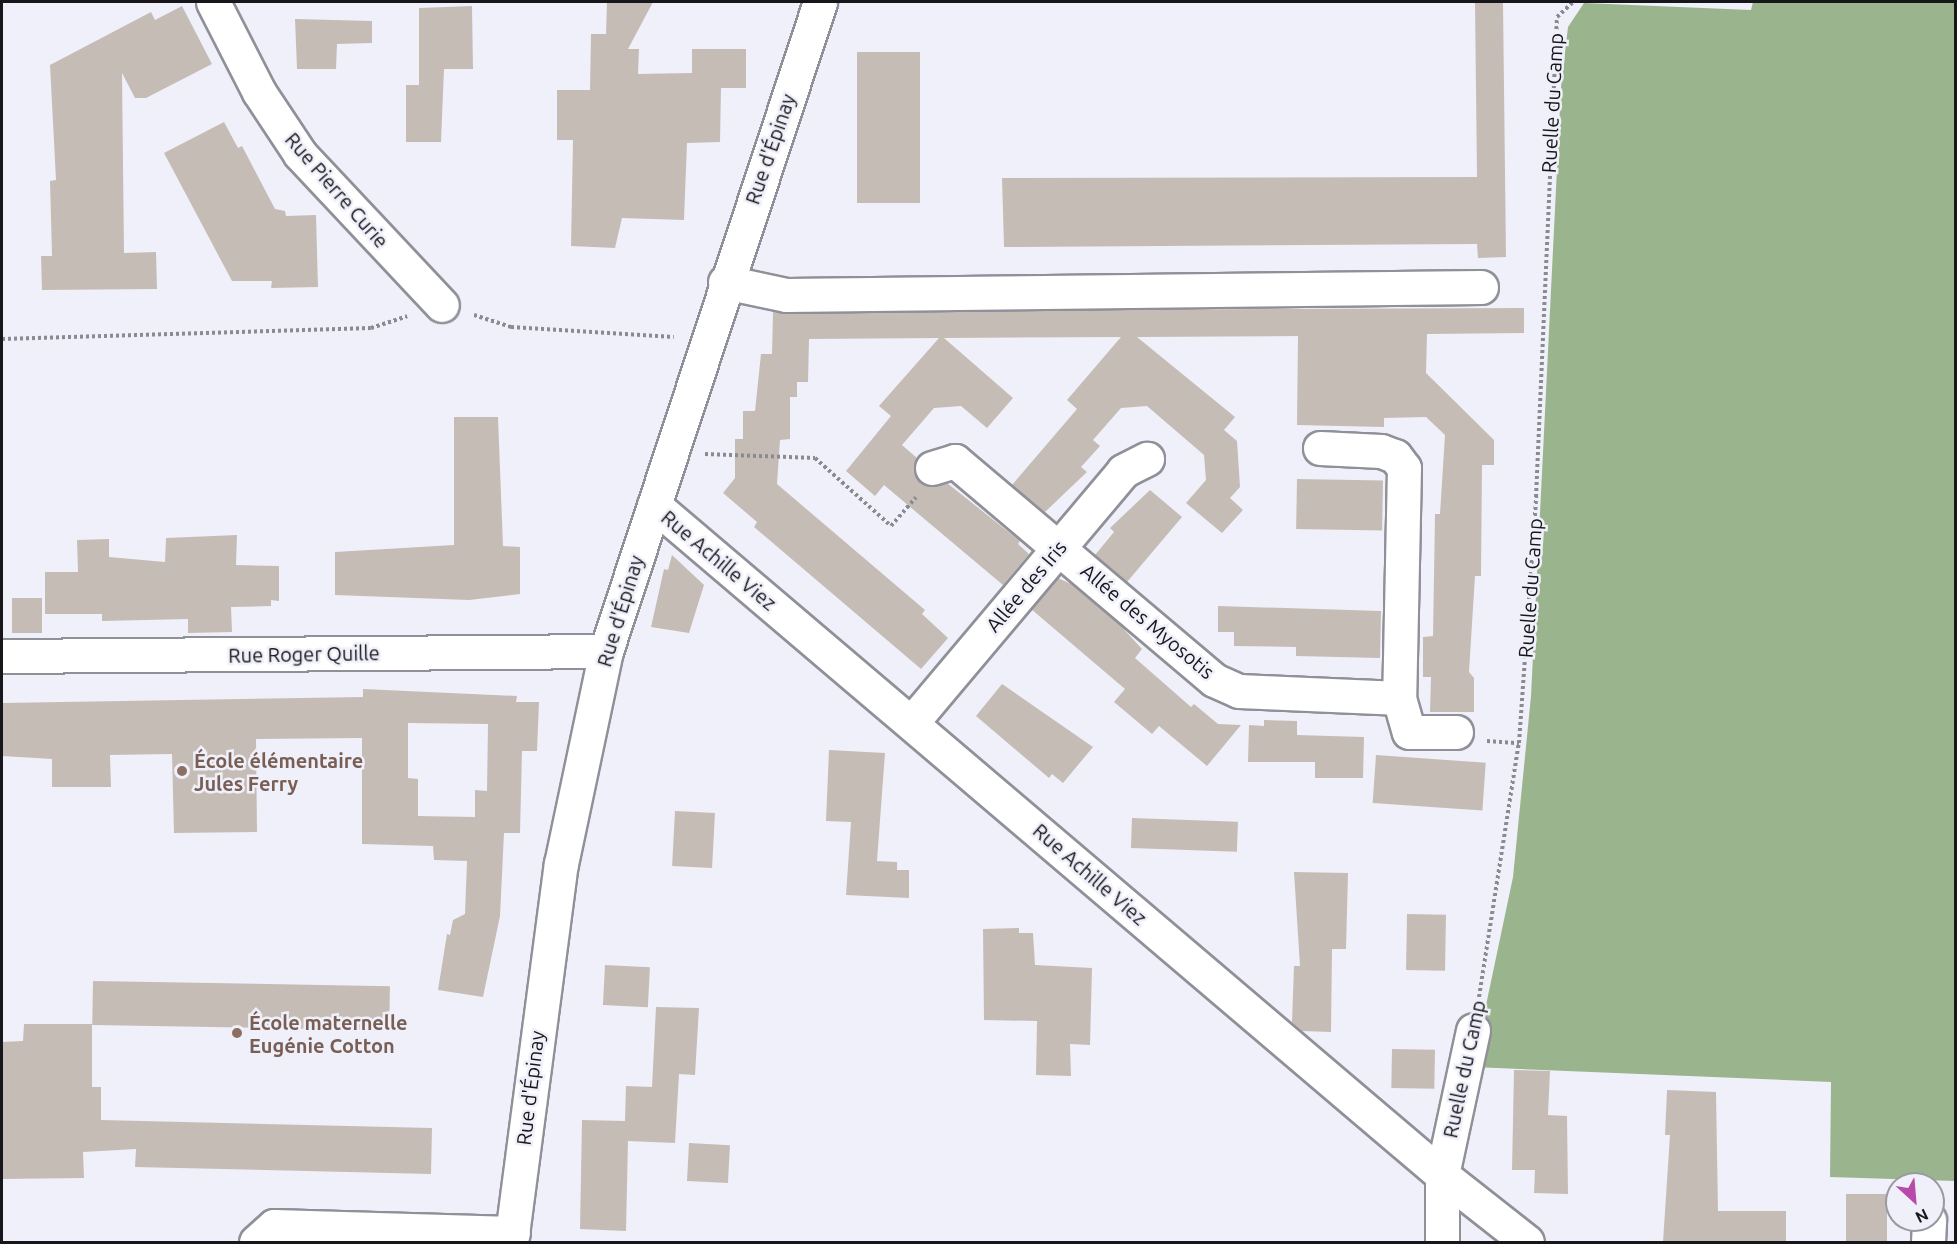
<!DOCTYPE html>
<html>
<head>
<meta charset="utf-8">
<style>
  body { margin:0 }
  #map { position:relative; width:1957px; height:1244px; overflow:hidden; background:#f0f0fa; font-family:Ubuntu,sans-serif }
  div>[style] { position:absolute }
  .forest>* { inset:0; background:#9ab58d }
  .building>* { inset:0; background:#c6bcb6; transform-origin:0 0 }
  .path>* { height:4px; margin-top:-2px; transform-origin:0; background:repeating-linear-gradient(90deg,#8a8a91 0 3px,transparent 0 6px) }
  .roads { filter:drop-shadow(2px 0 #909099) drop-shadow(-2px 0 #909099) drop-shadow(0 2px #909099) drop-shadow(0 -2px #909099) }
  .minor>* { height:33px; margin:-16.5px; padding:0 16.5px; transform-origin:16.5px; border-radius:16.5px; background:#fff }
  .major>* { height:33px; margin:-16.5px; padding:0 16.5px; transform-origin:16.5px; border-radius:16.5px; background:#fff }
  .dots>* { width:16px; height:16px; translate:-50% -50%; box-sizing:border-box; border:3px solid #f0f0fa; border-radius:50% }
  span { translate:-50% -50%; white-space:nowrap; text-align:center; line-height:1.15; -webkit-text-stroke:5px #f0f0fa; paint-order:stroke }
  .street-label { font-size:20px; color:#17161a }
  .education-label { font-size:20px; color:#785e54; font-weight:700 }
  .left { translate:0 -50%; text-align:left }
  .frame { position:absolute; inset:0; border:3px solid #17161a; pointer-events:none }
  .north { position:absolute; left:1885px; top:1172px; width:60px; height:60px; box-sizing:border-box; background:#f0f0fa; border:2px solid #9999a0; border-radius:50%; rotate:154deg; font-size:16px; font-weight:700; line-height:24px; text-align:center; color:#17161a }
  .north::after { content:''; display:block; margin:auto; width:21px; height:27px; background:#b84aa9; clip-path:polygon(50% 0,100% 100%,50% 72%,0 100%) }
</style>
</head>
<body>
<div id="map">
  <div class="forest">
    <div style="clip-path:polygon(1753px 2px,1955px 2px,1955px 1181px,1830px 1177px,1831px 1082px,1473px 1067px,1513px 877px,1531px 696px,1561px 87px,1568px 27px,1584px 3px,1751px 10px)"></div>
  </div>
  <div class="building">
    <div style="clip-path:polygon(607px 2px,653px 2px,628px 49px,639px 49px,638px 74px,692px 73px,692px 49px,746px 49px,746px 88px,721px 88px,720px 142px,687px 143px,684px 220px,622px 218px,615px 248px,571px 246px,573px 140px,557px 140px,557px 90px,590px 90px,591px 34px,606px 34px)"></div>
    <div style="clip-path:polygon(1475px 2px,1503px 2px,1506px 257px,1478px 258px,1477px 244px,1004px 247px,1002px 178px,1477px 177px)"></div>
    <div style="clip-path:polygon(182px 6px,212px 64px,146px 98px,135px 98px,122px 73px,124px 253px,156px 252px,157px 289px,42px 290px,41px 256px,52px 256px,50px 181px,56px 180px,50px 65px,151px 12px,155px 20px)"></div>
    <div style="clip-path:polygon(472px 6px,473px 69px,444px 69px,441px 142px,406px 142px,406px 85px,419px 85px,419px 8px)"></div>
    <div style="clip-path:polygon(295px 19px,372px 21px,372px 43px,337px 44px,336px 69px,297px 69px)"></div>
    <div style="left:857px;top:52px;width:63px;height:151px"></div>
    <div style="clip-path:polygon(224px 122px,238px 148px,242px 146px,275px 209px,285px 211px,286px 216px,316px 215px,318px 287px,271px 288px,272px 281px,232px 281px,164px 153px)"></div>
    <div style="clip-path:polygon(1524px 308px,1524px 333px,1427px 334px,1426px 373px,1494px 440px,1494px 465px,1482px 465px,1481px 576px,1475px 576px,1469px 672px,1474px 678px,1474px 712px,1430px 712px,1431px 677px,1423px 677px,1423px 637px,1433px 636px,1435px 514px,1440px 514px,1445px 435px,1426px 417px,1384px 418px,1384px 427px,1297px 425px,1298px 336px,1137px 337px,1235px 417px,1224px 430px,1237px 441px,1240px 487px,1230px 498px,1243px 510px,1222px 533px,1186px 503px,1206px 480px,1204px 455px,1147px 406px,1121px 408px,1093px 440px,1100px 446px,1081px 467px,1087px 472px,1045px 512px,1012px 485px,1077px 409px,1067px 400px,1121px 337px,944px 338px,1013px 398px,987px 428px,961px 406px,934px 408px,902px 445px,917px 458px,914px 473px,920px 482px,928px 486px,947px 483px,1020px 541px,1018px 544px,1029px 554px,1003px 585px,884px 485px,875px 496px,846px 471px,891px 416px,879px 406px,939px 338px,809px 339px,808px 382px,797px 382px,797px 397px,790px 397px,790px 439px,780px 440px,777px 484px,925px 610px,922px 614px,948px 638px,921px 669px,754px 527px,757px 522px,723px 493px,735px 478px,735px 439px,743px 439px,743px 411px,755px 411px,761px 354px,772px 354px,773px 311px)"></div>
    <div style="clip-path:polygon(454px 417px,498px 417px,503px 546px,520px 547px,520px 594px,469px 600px,335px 595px,335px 552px,454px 545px)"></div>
    <div style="left:1297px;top:479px;width:86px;height:50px;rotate:1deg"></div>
    <div style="clip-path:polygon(1150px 490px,1182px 517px,1127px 582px,1095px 555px,1114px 532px,1110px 528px)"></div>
    <div style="clip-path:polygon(237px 535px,236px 565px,279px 566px,279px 601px,271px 600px,271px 606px,231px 607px,232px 632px,188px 633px,188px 619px,102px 621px,102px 614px,45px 614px,45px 572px,78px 572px,77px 540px,109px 539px,109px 557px,165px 562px,166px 538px)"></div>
    <div style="clip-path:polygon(672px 555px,704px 585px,689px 633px,651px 627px,664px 569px,668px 570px)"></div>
    <div style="clip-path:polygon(1058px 578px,1071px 584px,1120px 625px,1142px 649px,1135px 658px,1191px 707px,1194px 704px,1218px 724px,1241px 725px,1207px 766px,1159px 726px,1152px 734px,1114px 702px,1125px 689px,1031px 609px)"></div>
    <div style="left:42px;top:598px;width:35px;height:30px;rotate:90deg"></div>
    <div style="clip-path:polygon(1218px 606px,1381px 611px,1380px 658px,1296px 656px,1296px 647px,1234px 646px,1234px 632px,1218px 632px)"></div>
    <div style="clip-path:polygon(1002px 684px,1093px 747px,1063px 783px,1052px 774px,1049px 778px,976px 716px)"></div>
    <div style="clip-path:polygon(evenodd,363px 689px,517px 696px,516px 702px,539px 702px,537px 751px,522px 751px,520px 833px,504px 833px,500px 916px,483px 997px,438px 990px,447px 934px,450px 935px,453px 920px,465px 914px,467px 861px,434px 860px,433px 846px,362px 844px,362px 738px,256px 739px,257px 832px,174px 833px,172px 754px,110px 755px,111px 787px,52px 787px,52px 759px,2px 756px,2px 703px,363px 697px,363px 689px,408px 723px,488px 724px,487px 791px,475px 790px,475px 817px,418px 816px,418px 779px,408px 778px,408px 723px)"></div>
    <div style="clip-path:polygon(1264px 720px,1297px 721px,1297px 735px,1364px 737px,1363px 778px,1315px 778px,1315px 762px,1248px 762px,1249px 725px,1264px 726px)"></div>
    <div style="clip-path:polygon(829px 750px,885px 753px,877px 861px,897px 862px,897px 870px,909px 870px,909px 898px,846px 895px,851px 822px,826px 821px)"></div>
    <div style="left:1376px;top:755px;width:110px;height:48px;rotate:4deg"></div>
    <div style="left:675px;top:811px;width:40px;height:55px;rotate:3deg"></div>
    <div style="left:1132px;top:818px;width:106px;height:30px;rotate:2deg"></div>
    <div style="clip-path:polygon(1294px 872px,1348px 873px,1346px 949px,1332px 949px,1331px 1032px,1302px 1031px,1292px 1022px,1294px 966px,1300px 966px)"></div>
    <div style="left:1407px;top:914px;width:39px;height:56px;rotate:1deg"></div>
    <div style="clip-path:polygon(1019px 928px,1019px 933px,1033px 933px,1035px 965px,1092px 968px,1090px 1045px,1070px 1044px,1071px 1076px,1036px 1075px,1037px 1021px,984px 1020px,983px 929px)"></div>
    <div style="left:605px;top:965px;width:45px;height:40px;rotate:3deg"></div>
    <div style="left:93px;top:981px;width:297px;height:44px;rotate:1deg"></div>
    <div style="clip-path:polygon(656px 1007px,699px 1008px,695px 1075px,679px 1074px,675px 1143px,628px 1141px,626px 1231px,580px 1229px,582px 1120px,625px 1121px,626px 1086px,652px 1087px)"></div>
    <div style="clip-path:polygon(24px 1024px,92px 1024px,92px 1087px,101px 1087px,101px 1120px,432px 1128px,431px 1174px,135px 1167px,136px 1149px,83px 1152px,84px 1178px,2px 1179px,2px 1042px,23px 1041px)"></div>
    <div style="left:1392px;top:1049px;width:43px;height:39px;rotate:1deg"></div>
    <div style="clip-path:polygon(1514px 1070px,1550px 1071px,1548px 1115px,1567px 1116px,1568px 1194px,1534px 1193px,1535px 1170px,1512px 1170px)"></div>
    <div style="clip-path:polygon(1667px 1090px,1716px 1092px,1718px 1211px,1786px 1211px,1786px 1242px,1663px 1242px,1670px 1135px,1665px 1135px)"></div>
    <div style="left:689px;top:1143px;width:41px;height:38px;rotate:3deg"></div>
    <div style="left:1887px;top:1194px;width:48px;height:41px;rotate:90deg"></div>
  </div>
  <div class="path">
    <div style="left:474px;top:315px;width:39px;rotate:18deg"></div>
    <div style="left:511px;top:327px;width:163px;rotate:3.5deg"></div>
    <div style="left:2px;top:339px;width:369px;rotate:-1.7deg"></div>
    <div style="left:371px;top:328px;width:38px;rotate:-18deg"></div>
    <div style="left:705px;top:454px;width:110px;rotate:2.1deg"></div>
    <div style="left:815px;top:458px;width:102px;rotate:41.8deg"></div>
    <div style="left:891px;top:526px;width:38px;rotate:-49deg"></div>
    <div style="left:1487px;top:741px;width:32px;rotate:4deg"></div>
    <div style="left:1479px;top:997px;width:257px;rotate:-81.1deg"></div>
    <div style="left:1519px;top:743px;width:247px;rotate:-86deg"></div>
    <div style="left:1536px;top:497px;width:480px;rotate:-87.5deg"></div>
    <div style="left:1557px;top:17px;width:22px;rotate:-43deg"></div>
  </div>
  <div class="roads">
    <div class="minor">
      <div style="left:213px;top:2px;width:101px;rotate:62.9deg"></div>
      <div style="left:259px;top:92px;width:74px;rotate:56.5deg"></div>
      <div style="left:300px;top:154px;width:207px;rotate:46.8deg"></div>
      <div style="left:725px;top:282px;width:62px;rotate:12deg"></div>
      <div style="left:786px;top:295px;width:695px;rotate:-0.66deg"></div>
      <div style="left:1320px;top:448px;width:61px;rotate:2.8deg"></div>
      <div style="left:1381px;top:451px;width:15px;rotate:20deg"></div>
      <div style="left:1395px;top:456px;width:15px;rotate:53deg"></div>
      <div style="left:1404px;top:468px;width:230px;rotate:91.2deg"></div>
      <div style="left:1399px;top:698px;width:35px;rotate:74deg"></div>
      <div style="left:1409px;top:732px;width:47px"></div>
      <div style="left:932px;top:468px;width:24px;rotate:-17deg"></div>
      <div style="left:955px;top:461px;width:339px;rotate:40.2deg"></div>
      <div style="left:1214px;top:680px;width:27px;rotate:24deg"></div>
      <div style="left:1239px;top:691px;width:160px;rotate:2.5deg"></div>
      <div style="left:654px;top:505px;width:1034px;rotate:40.37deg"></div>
      <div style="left:1442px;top:1175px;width:108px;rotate:38.2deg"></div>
      <div style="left:2px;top:656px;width:604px;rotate:-0.47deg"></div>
      <div style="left:912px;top:722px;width:328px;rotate:-49.9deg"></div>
      <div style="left:1123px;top:471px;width:27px;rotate:-27deg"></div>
      <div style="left:256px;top:1242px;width:24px;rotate:-42deg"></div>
      <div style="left:274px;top:1226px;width:239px;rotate:1.7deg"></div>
      <div style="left:1442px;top:1242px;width:67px;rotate:-90deg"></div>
      <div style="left:1442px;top:1175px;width:148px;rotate:-77.9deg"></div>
      <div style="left:1928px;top:1242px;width:22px;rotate:-87deg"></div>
    </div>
    <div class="major">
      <div style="left:511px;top:1242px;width:381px;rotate:-82.5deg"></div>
      <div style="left:561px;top:864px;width:218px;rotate:-78.1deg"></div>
      <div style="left:606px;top:651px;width:683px;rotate:-71.75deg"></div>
    </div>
  </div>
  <div class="dots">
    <div style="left:182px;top:771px;background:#8d6e63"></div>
    <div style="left:237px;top:1033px;background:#8d6e63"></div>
  </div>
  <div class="street-label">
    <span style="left:1552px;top:103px;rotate:-87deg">Ruelle du Camp</span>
    <span style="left:770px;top:149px;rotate:-71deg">Rue d'Épinay</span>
    <span style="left:337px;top:190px;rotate:49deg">Rue Pierre Curie</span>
    <span style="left:719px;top:560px;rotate:40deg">Rue Achille Viez</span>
    <span style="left:1026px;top:586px;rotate:-50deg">Allée des Iris</span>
    <span style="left:1530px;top:588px;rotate:-86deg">Ruelle du Camp</span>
    <span style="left:620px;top:611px;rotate:-73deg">Rue d'Épinay</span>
    <span style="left:1148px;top:621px;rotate:40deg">Allée des Myosotis</span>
    <span style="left:304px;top:654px;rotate:-1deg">Rue Roger Quille</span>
    <span style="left:1090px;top:874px;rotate:41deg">Rue Achille Viez</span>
    <span style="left:1464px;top:1069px;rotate:-78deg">Ruelle du Camp</span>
    <span style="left:530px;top:1088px;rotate:-83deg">Rue d'Épinay</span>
  </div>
  <div class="education-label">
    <span class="left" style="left:194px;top:772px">École élémentaire<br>Jules Ferry</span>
    <span class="left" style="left:249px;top:1034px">École maternelle<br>Eugénie Cotton</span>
  </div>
  <div class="frame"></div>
  <div class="north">N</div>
</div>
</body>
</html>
